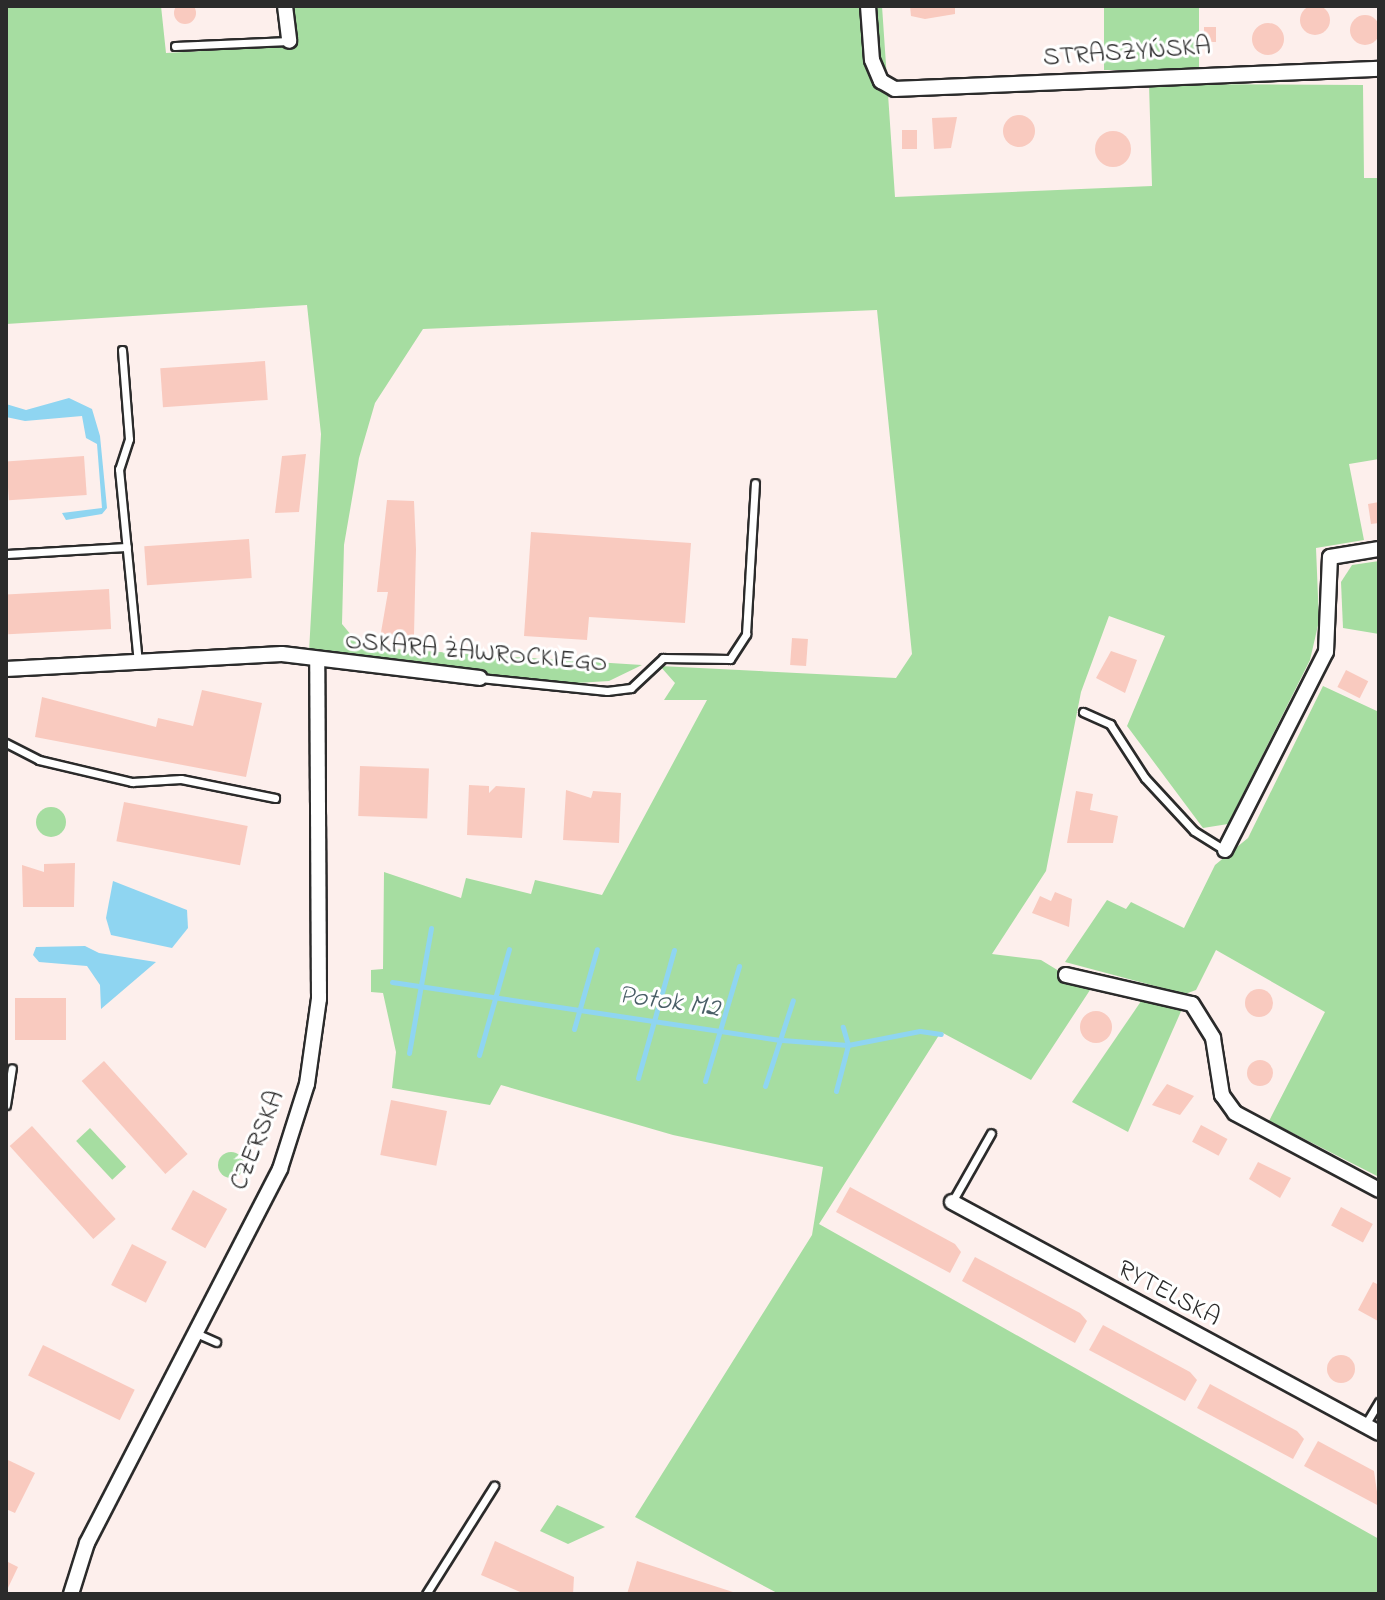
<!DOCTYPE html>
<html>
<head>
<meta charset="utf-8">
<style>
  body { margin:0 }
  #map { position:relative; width:1385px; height:1600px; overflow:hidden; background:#fdefec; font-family:"Indie Flower",sans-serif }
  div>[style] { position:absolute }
  .green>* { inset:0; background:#a6dda1; transform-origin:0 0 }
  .round { border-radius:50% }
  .water>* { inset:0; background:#8fd5f1 }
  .stream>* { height:5px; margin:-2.5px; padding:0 2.5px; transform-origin:2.5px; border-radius:2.5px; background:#8fd5f1 }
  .building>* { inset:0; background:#f9cabf; transform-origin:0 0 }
  .roads { filter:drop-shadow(2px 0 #2b2b2b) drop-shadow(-2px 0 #2b2b2b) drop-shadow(0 2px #2b2b2b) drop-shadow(0 -2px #2b2b2b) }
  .service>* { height:7px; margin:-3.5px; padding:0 3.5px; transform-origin:3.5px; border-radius:3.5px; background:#fff }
  .minor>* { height:14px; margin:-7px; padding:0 7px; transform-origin:7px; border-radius:7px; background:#fff }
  span { translate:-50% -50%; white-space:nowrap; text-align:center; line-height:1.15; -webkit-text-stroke:6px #fff; paint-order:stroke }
  .street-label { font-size:26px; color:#2b2b2b }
  .water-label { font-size:28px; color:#495e66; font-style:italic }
  .frame { position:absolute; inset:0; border:8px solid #2b2b2b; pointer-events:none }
</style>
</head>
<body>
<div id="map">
  <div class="green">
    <div style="clip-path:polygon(6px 6px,161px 6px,166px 53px,291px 46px,288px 6px,882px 6px,895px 197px,1152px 186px,1149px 84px,1363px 85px,1364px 178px,1379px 178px,1379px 459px,1349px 464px,1364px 540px,1316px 548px,1319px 621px,1310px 660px,1228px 824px,1203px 828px,1127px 726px,1165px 636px,1109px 616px,1081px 692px,1046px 871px,992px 954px,1041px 960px,1090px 990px,1031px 1080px,941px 1032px,819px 1224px,1379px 1539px,1379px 1594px,779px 1594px,635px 1517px,812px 1235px,823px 1167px,673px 1135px,501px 1085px,490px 1105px,392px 1088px,396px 1052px,383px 993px,371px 992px,371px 970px,383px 969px,384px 872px,461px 898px,466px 878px,531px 894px,535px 880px,602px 895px,707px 700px,664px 700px,675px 683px,660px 666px,896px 678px,912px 654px,877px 310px,423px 329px,375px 403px,359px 458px,344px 545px,342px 624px,361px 647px,642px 665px,609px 681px,560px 684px,309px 652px,321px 434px,307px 305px,6px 324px)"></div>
    <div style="left:1104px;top:6px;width:95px;height:64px"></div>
    <div style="clip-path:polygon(1379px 561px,1379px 634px,1343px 628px,1341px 582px,1352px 565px)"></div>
    <div style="clip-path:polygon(1323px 686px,1379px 712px,1379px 1177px,1269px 1121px,1325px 1012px,1216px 950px,1196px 990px,1185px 994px,1065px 962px,1107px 900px,1126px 909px,1131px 902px,1184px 928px,1215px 865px,1248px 838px)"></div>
    <div class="round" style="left:36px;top:807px;width:30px;height:30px"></div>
    <div style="clip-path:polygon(1146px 994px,1182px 1009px,1128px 1132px,1072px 1102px)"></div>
    <div style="left:90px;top:1128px;width:53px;height:19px;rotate:47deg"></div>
    <div class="round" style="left:218px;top:1152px;width:26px;height:26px"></div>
    <div style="clip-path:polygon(557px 1505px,564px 1508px,605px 1527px,568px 1544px,540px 1531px)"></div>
  </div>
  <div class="water">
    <div style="clip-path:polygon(69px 398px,92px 409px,100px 436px,107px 508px,102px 514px,66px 520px,62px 513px,102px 508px,97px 444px,86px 438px,82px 416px,25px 421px,6px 417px,6px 404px,26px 410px)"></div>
    <div style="clip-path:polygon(113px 881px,187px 910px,188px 928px,172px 948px,111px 935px,106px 918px)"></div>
    <div style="clip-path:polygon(85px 946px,99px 953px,156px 962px,101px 1009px,100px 985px,87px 966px,39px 962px,33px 955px,36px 947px)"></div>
  </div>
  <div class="stream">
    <div style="left:392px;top:982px;width:394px;rotate:8.5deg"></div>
    <div style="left:782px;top:1040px;width:66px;rotate:4.3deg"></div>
    <div style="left:848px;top:1045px;width:73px;rotate:-11deg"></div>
    <div style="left:920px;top:1031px;width:21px;rotate:8deg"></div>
    <div style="left:574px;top:1029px;width:83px;rotate:-74deg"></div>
    <div style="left:409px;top:1053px;width:127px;rotate:-80deg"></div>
    <div style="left:479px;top:1055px;width:110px;rotate:-74.2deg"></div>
    <div style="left:638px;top:1078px;width:133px;rotate:-74.3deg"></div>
    <div style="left:705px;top:1081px;width:120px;rotate:-73.5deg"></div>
    <div style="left:765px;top:1086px;width:90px;rotate:-72deg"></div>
    <div style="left:836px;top:1091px;width:48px;rotate:-75.4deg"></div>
    <div style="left:848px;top:1045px;width:19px;rotate:-106deg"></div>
  </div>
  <div class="building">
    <div class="round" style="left:174px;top:2px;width:22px;height:22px"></div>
    <div class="round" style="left:1300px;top:5px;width:30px;height:30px"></div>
    <div style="clip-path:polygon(910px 6px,955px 6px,955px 14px,925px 19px,911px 16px)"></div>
    <div class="round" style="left:1350px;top:15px;width:30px;height:30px"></div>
    <div class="round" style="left:1252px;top:23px;width:32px;height:32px"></div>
    <div style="left:1204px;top:27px;width:12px;height:15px"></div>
    <div class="round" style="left:1003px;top:115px;width:32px;height:32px"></div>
    <div style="clip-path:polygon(957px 117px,951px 148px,934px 149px,932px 118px)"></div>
    <div style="left:917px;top:130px;width:19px;height:15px;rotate:90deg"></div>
    <div class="round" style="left:1095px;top:131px;width:36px;height:36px"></div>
    <div style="left:265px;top:361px;width:39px;height:105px;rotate:86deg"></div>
    <div style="clip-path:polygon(306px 454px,299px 512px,275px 513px,282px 456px)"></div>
    <div style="left:84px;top:456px;width:39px;height:78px;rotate:86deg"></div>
    <div style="clip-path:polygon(387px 500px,414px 501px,416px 549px,414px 635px,392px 639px,380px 638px,388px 592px,377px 592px)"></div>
    <div style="clip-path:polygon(1379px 502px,1379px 523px,1371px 524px,1368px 504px)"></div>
    <div style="clip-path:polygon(531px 532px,691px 543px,685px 623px,589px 617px,587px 640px,524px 636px)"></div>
    <div style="left:249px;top:539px;width:39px;height:105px;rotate:86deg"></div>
    <div style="left:109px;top:589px;width:40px;height:103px;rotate:87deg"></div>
    <div style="left:792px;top:638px;width:16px;height:27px;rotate:4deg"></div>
    <div style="clip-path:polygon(1111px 651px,1137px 660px,1125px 693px,1096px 678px)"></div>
    <div style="left:1346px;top:670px;width:25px;height:19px;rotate:27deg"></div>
    <div style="clip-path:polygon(202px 690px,262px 703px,246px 777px,35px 737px,42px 697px,156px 727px,158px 718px,193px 726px)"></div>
    <div style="left:360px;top:766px;width:69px;height:50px;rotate:2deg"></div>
    <div style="clip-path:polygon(469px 785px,489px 786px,489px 793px,496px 786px,525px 788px,522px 838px,467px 835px)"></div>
    <div style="clip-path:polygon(566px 790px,591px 798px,593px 791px,621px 793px,619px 843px,563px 840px)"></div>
    <div style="clip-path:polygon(1076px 791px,1093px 794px,1090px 810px,1118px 816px,1113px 843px,1067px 843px)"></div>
    <div style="left:124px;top:802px;width:126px;height:40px;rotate:11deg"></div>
    <div style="clip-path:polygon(75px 863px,74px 907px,23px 907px,22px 865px,44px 872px,44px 864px)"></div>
    <div style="clip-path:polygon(1055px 892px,1072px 899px,1069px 927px,1032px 913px,1040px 896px,1051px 901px)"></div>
    <div class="round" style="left:1245px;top:989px;width:28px;height:28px"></div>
    <div style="left:66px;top:998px;width:42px;height:51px;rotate:90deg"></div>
    <div class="round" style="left:1080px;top:1011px;width:32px;height:32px"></div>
    <div class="round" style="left:1247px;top:1060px;width:26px;height:26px"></div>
    <div style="left:104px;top:1061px;width:125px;height:30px;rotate:48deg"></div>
    <div style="clip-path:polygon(1167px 1084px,1194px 1096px,1180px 1115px,1152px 1105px)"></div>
    <div style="left:391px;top:1100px;width:57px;height:56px;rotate:11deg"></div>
    <div style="left:1201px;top:1125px;width:30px;height:19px;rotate:28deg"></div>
    <div style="left:32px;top:1126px;width:125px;height:30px;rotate:48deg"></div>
    <div style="clip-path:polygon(1258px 1162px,1291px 1178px,1280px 1198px,1249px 1179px)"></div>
    <div style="clip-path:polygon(850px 1187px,955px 1244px,961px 1252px,950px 1273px,836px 1212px)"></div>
    <div style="left:193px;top:1190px;width:39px;height:45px;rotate:29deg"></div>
    <div style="left:1341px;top:1207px;width:36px;height:21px;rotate:28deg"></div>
    <div style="left:132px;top:1244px;width:39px;height:46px;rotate:27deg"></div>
    <div style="clip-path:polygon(975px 1257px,1080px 1313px,1087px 1321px,1075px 1343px,962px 1281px)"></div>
    <div style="clip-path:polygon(1373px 1282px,1379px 1285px,1378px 1321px,1358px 1310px)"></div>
    <div style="clip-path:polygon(1103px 1325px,1190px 1372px,1197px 1380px,1185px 1401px,1089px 1350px)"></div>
    <div style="left:43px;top:1345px;width:102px;height:34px;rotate:26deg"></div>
    <div class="round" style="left:1327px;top:1355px;width:28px;height:28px"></div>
    <div style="clip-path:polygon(1210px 1384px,1297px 1431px,1304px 1439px,1293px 1459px,1197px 1408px)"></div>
    <div style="clip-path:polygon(1318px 1441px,1374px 1471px,1379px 1506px,1304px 1466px)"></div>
    <div style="clip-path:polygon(6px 1459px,35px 1473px,15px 1513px,6px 1509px)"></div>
    <div style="clip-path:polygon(495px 1541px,574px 1577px,573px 1594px,525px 1594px,481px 1575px)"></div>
    <div style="clip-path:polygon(6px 1561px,18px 1567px,6px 1592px)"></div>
    <div style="clip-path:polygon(637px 1561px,736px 1593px,736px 1594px,627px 1594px)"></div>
  </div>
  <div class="roads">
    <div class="service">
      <div style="left:175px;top:46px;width:114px;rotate:-2.5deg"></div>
      <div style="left:122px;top:350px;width:89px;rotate:85.5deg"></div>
      <div style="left:129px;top:439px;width:32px;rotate:108deg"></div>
      <div style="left:119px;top:469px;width:194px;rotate:84.4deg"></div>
      <div style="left:6px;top:554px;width:121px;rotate:-3.3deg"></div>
      <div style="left:480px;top:678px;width:128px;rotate:5.8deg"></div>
      <div style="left:607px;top:691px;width:24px;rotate:-7deg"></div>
      <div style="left:631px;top:688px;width:44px;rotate:-43.2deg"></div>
      <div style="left:663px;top:658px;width:67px;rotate:0.9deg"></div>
      <div style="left:730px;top:659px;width:30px;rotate:-57deg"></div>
      <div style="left:746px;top:634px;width:151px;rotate:-86.6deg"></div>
      <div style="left:1083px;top:712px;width:30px;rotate:24deg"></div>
      <div style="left:1110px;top:724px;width:64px;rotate:57.1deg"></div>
      <div style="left:1145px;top:778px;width:72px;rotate:47.2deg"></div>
      <div style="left:1194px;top:831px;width:36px;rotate:32deg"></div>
      <div style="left:6px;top:743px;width:37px;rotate:27deg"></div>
      <div style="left:39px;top:760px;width:96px;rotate:13.3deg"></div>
      <div style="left:132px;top:782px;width:49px;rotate:-3.5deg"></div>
      <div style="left:181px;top:779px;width:96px;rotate:11.4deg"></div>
      <div style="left:6px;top:1105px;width:37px;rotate:-81deg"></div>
      <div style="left:952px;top:1202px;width:79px;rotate:-60.5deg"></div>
      <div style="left:196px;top:1333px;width:22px;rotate:24deg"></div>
      <div style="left:1365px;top:1425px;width:27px;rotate:-59deg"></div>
      <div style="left:426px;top:1594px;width:128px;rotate:-57.8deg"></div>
    </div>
    <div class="minor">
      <div style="left:285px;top:6px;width:35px;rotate:83deg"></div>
      <div style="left:868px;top:6px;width:54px;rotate:85.8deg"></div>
      <div style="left:872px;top:60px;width:23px;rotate:67deg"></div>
      <div style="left:881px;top:81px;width:16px;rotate:30deg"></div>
      <div style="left:895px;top:89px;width:484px;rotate:-2.4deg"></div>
      <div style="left:6px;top:669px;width:276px;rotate:-3.1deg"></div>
      <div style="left:282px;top:654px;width:199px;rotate:6.9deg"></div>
      <div style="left:1225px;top:850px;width:222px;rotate:-63deg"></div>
      <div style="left:1326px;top:652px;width:95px;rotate:-87.6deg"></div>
      <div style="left:1330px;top:557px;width:50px;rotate:-9.3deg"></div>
      <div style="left:1066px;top:975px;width:129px;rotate:13deg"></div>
      <div style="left:1192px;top:1004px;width:40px;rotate:58deg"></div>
      <div style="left:1213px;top:1038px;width:58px;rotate:81deg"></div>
      <div style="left:1222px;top:1095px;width:22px;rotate:54deg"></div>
      <div style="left:1235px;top:1113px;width:163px;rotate:28.1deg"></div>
      <div style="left:952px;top:1202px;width:485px;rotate:28.4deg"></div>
      <div style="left:71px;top:1594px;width:53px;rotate:-72.6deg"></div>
      <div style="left:87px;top:1543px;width:421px;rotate:-62.7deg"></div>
      <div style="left:280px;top:1169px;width:89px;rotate:-72.4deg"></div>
      <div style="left:307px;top:1084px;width:86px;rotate:-82deg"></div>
      <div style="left:319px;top:999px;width:335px;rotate:-90.3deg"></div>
    </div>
  </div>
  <div class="street-label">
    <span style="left:1127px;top:54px;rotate:-4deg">STRASZYŃSKA</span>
    <span style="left:476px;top:654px;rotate:5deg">OSKARA ŻAWROCKIEGO</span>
    <span style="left:259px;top:1141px;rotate:-68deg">CZERSKA</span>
    <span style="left:1168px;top:1295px;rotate:28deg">RYTELSKA</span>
  </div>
  <div class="water-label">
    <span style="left:669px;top:1003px;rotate:8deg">Potok M2</span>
  </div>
  <div class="frame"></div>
</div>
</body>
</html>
